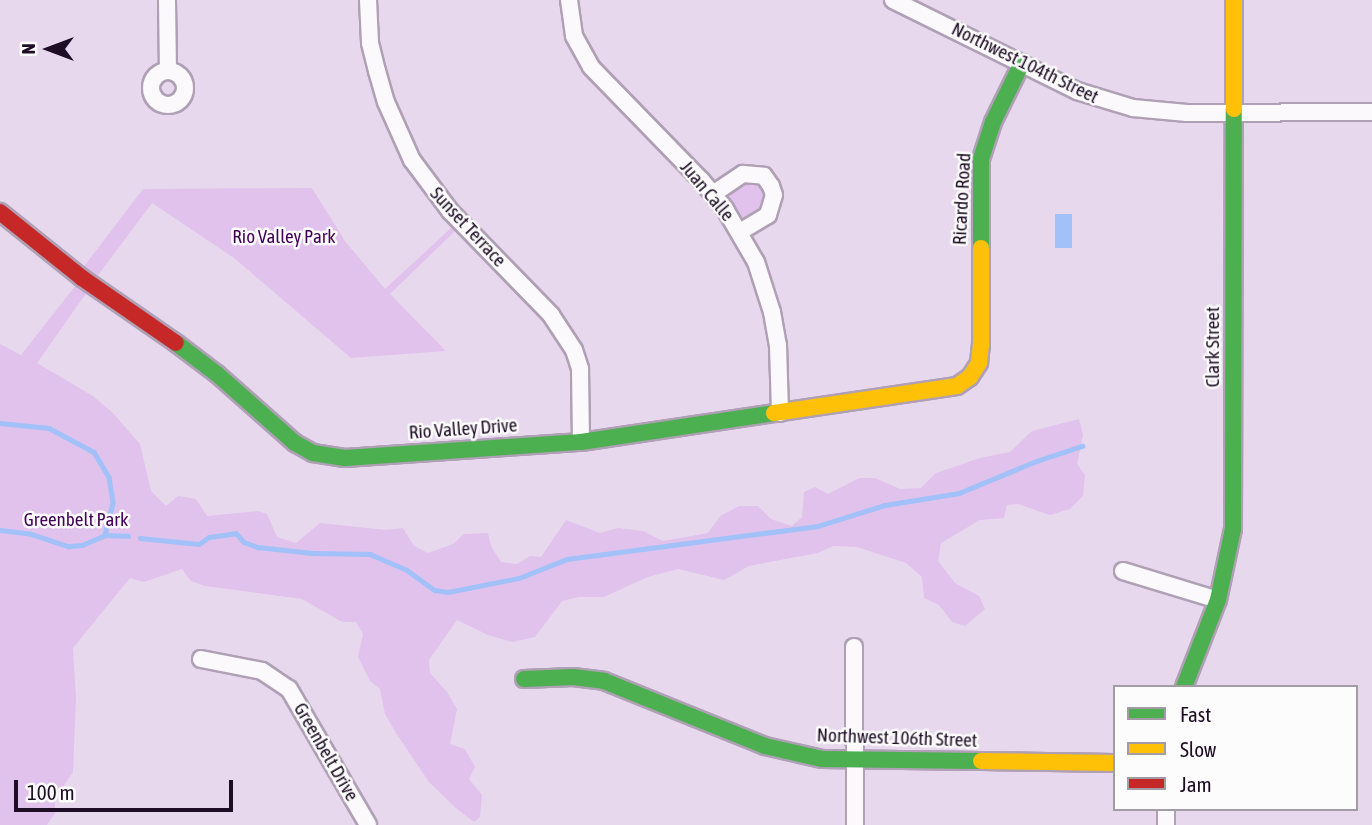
<!DOCTYPE html>
<html>
<head>
<meta charset="utf-8">
<style>
  body { margin:0 }
  #map { position:relative; width:1372px; height:825px; overflow:hidden; background:#e8d8ee; font-family:"Asap Condensed",sans-serif }
  div>[style] { position:absolute }
  .green>* { inset:0; background:#e0c2ec }
  .round { border-radius:50% }
  .water>* { inset:0; background:#a1c1f8; transform-origin:0 0 }
  .stream>* { height:4.5px; margin:-2.25px; padding:0 2.25px; transform-origin:2.25px; border-radius:2.25px; background:#a1c1f8 }
  .roads { filter:drop-shadow(2px 0 #afa0b5) drop-shadow(-2px 0 #afa0b5) drop-shadow(0 2px #afa0b5) drop-shadow(0 -2px #afa0b5) }
  .street>* { height:16px; margin:-8px; padding:0 8px; transform-origin:8px; border-radius:8px; background:#fcf9fc }
  .street>.ring { margin:-8px; padding:0; box-sizing:content-box; background:none; border:16px solid #fcf9fc; border-radius:50% }
  .fast>* { height:16px; margin:-8px; padding:0 8px; transform-origin:8px; border-radius:8px; background:#4caf50 }
  .slow>* { height:16px; margin:-8px; padding:0 8px; transform-origin:8px; border-radius:8px; background:#ffc107 }
  .jam>* { height:16px; margin:-8px; padding:0 8px; transform-origin:8px; border-radius:8px; background:#c62828 }
  span { translate:-50% -50%; white-space:nowrap; text-align:center; line-height:1.15; -webkit-text-stroke:5px #fcfcfc; paint-order:stroke }
  .street-label { font-size:19px; color:#1e0d25 }
  .park-label { font-size:19px; color:#440059 }
  .legend { position:absolute; left:1113px; top:685px; width:245px; height:126px; box-sizing:border-box; background:#fcfcfc; border:2px solid #a39ca6; margin:0; padding:9px 12px; list-style:none; font-size:21px; color:#1e0d25 }
  .legend li { display:flex; align-items:center; gap:14px; height:35px }
  .legend b { width:35px; border:2px solid #a39ca6 }
  .north { position:absolute; left:14px; top:14px; width:70px; height:70px; -webkit-text-stroke:5px #fcfcfc; paint-order:stroke; rotate:270deg; font-size:19px; font-weight:700; line-height:28px; text-align:center; color:#1e0d25 }
  .north::after { content:''; display:block; margin:auto; width:24px; height:32px; background:#1e0d25; clip-path:polygon(50% 0,100% 100%,50% 72%,0 100%) }
  .scale { position:absolute; left:14px; top:780px; width:219px; height:32px; box-sizing:border-box; border:4px solid #1e0d25; border-top:0; padding-left:9px; font-size:21px; line-height:24px; white-space:nowrap; color:#1e0d25; -webkit-text-stroke:5px #fcfcfc; paint-order:stroke }
</style>
</head>
<body>
<div id="map">
  <div class="green">
    <div class="round" style="left:729px;top:182px;width:36px;height:36px"></div>
    <div style="clip-path:polygon(312px 188px,345px 241px,385px 289px,451px 228px,455px 231px,390px 294px,446px 351px,351px 358px,234px 258px,152px 203px,96px 278px,82px 269px,143px 189px)"></div>
    <div style="clip-path:polygon(76px 285px,87px 292px,37px 363px,93px 396px,113px 413px,140px 444px,151px 491px,166px 506px,178px 496px,196px 499px,207px 516px,258px 511px,267px 514px,277px 537px,296px 543px,320px 523px,386px 530px,403px 528px,414px 546px,428px 553px,453px 544px,464px 534px,488px 533px,491px 546px,501px 562px,517px 564px,530px 556px,541px 557px,566px 520px,600px 533px,618px 528px,643px 531px,663px 541px,708px 533px,720px 516px,739px 506px,758px 506px,771px 519px,792px 526px,802px 517px,804px 492px,815px 487px,828px 494px,859px 478px,875px 478px,900px 489px,921px 488px,936px 473px,980px 458px,1010px 452px,1032px 431px,1079px 419px,1083px 435px,1077px 464px,1085px 475px,1083px 496px,1070px 509px,1050px 515px,1018px 504px,1007px 505px,1004px 518px,980px 520px,941px 543px,938px 561px,955px 583px,979px 596px,985px 609px,965px 626px,952px 622px,939px 605px,924px 598px,922px 577px,906px 563px,857px 547px,833px 546px,818px 553px,749px 566px,724px 580px,678px 569px,648px 577px,604px 597px,579px 597px,562px 601px,535px 637px,512px 642px,488px 635px,457px 620px,429px 660px,430px 673px,447px 692px,457px 709px,450px 744px,465px 749px,475px 767px,469px 779px,482px 795px,480px 817px,474px 822px,457px 809px,429px 782px,396px 733px,385px 714px,380px 689px,370px 681px,358px 657px,363px 634px,356px 622px,342px 622px,302px 599px,205px 586px,191px 581px,182px 569px,144px 582px,130px 578px,73px 648px,76px 698px,73px 772px,55px 799px,55px 813px,47px 825px,0 825px,0 344px,21px 355px)"></div>
  </div>
  <div class="water">
    <div style="left:1055px;top:214px;width:17px;height:34px"></div>
  </div>
  <div class="stream">
    <div style="left:0;top:423px;width:49px;rotate:5.8deg"></div>
    <div style="left:49px;top:428px;width:51px;rotate:28.1deg"></div>
    <div style="left:94px;top:452px;width:29px;rotate:59deg"></div>
    <div style="left:109px;top:477px;width:26px;rotate:81deg"></div>
    <div style="left:113px;top:503px;width:33px;rotate:104deg"></div>
    <div style="left:0;top:530px;width:31px;rotate:7deg"></div>
    <div style="left:31px;top:534px;width:40px;rotate:18deg"></div>
    <div style="left:69px;top:546px;width:13px;rotate:-4deg"></div>
    <div style="left:82px;top:545px;width:25px;rotate:-23deg"></div>
    <div style="left:105px;top:535px;width:23px;rotate:2deg"></div>
    <div style="left:140px;top:538px;width:59px;rotate:5.8deg"></div>
    <div style="left:199px;top:544px;width:12px;rotate:-35deg"></div>
    <div style="left:209px;top:537px;width:27px;rotate:-8deg"></div>
    <div style="left:236px;top:533px;width:12px;rotate:48deg"></div>
    <div style="left:244px;top:542px;width:15px;rotate:20deg"></div>
    <div style="left:258px;top:547px;width:54px;rotate:6.3deg"></div>
    <div style="left:312px;top:553px;width:58px;rotate:1deg"></div>
    <div style="left:370px;top:554px;width:40px;rotate:23.4deg"></div>
    <div style="left:407px;top:570px;width:34px;rotate:36deg"></div>
    <div style="left:435px;top:590px;width:13px;rotate:9deg"></div>
    <div style="left:448px;top:592px;width:72px;rotate:-11.2deg"></div>
    <div style="left:519px;top:578px;width:52px;rotate:-21.6deg"></div>
    <div style="left:567px;top:559px;width:253px;rotate:-7.5deg"></div>
    <div style="left:818px;top:526px;width:70px;rotate:-17.4deg"></div>
    <div style="left:885px;top:505px;width:75px;rotate:-9.2deg"></div>
    <div style="left:959px;top:493px;width:81px;rotate:-22.5deg"></div>
    <div style="left:1034px;top:462px;width:51px;rotate:-18.4deg"></div>
  </div>
  <div class="roads">
    <div class="street">
      <div style="left:167px;top:0;width:71px;rotate:89.2deg"></div>
      <div style="left:368px;top:0;width:43px;rotate:87.3deg"></div>
      <div style="left:370px;top:43px;width:29px;rotate:76deg"></div>
      <div style="left:377px;top:71px;width:32px;rotate:74deg"></div>
      <div style="left:386px;top:102px;width:64px;rotate:65.9deg"></div>
      <div style="left:412px;top:160px;width:64px;rotate:53.3deg"></div>
      <div style="left:450px;top:211px;width:145px;rotate:45.8deg"></div>
      <div style="left:551px;top:315px;width:42px;rotate:56.7deg"></div>
      <div style="left:574px;top:350px;width:20px;rotate:72deg"></div>
      <div style="left:580px;top:369px;width:73px;rotate:89.2deg"></div>
      <div style="left:569px;top:0;width:36px;rotate:82deg"></div>
      <div style="left:574px;top:36px;width:35px;rotate:61deg"></div>
      <div style="left:591px;top:67px;width:158px;rotate:45.8deg"></div>
      <div style="left:701px;top:180px;width:38px;rotate:50deg"></div>
      <div style="left:725px;top:209px;width:61px;rotate:59.7deg"></div>
      <div style="left:756px;top:262px;width:52px;rotate:72.3deg"></div>
      <div style="left:772px;top:312px;width:34px;rotate:80deg"></div>
      <div style="left:778px;top:345px;width:68px;rotate:88.3deg"></div>
      <div style="left:893px;top:0;width:205px;rotate:26.3deg"></div>
      <div style="left:1077px;top:91px;width:59px;rotate:16.9deg"></div>
      <div style="left:1133px;top:108px;width:54px;rotate:5.3deg"></div>
      <div style="left:1187px;top:113px;width:185px;rotate:-0.3deg"></div>
      <div class="ring" style="left:151px;top:71px;width:18px;height:18px"></div>
      <div style="left:713px;top:194px;width:36px;rotate:-34deg"></div>
      <div style="left:743px;top:174px;width:21px;rotate:5deg"></div>
      <div style="left:764px;top:176px;width:12px;rotate:55deg"></div>
      <div style="left:771px;top:186px;width:9px;rotate:72deg"></div>
      <div style="left:774px;top:195px;width:21px;rotate:107deg"></div>
      <div style="left:768px;top:215px;width:33px;rotate:149deg"></div>
      <div style="left:1123px;top:571px;width:99px;rotate:17deg"></div>
      <div style="left:854px;top:647px;width:178px;rotate:89.7deg"></div>
      <div style="left:201px;top:659px;width:62px;rotate:11.1deg"></div>
      <div style="left:262px;top:671px;width:32px;rotate:34deg"></div>
      <div style="left:289px;top:689px;width:157px;rotate:59.8deg"></div>
      <div style="left:1166px;top:825px;width:16px;rotate:-90deg"></div>
    </div>
    <div class="fast">
      <div style="left:981px;top:248px;width:89px;rotate:-90deg"></div>
      <div style="left:981px;top:159px;width:39px;rotate:-72deg"></div>
      <div style="left:993px;top:122px;width:66px;rotate:-63.8deg"></div>
      <div style="left:176px;top:343px;width:51px;rotate:37.1deg"></div>
      <div style="left:217px;top:374px;width:104px;rotate:41.5deg"></div>
      <div style="left:295px;top:443px;width:21px;rotate:29deg"></div>
      <div style="left:313px;top:453px;width:32px;rotate:9deg"></div>
      <div style="left:345px;top:458px;width:237px;rotate:-3.9deg"></div>
      <div style="left:581px;top:442px;width:195px;rotate:-8.5deg"></div>
      <div style="left:524px;top:679px;width:49px;rotate:-2.3deg"></div>
      <div style="left:573px;top:677px;width:31px;rotate:7deg"></div>
      <div style="left:604px;top:681px;width:174px;rotate:22deg"></div>
      <div style="left:765px;top:746px;width:58px;rotate:12.8deg"></div>
      <div style="left:822px;top:759px;width:159px;rotate:0.7deg"></div>
      <div style="left:1184px;top:687px;width:93px;rotate:-68.7deg"></div>
      <div style="left:1218px;top:600px;width:73px;rotate:-78.1deg"></div>
      <div style="left:1233px;top:529px;width:420px;rotate:-89.9deg"></div>
    </div>
    <div class="slow">
      <div style="left:1234px;top:109px;width:109px;rotate:-90deg"></div>
      <div style="left:774px;top:413px;width:185px;rotate:-8.4deg"></div>
      <div style="left:957px;top:386px;width:16px;rotate:-35deg"></div>
      <div style="left:970px;top:377px;width:17px;rotate:-57deg"></div>
      <div style="left:979px;top:363px;width:18px;rotate:-84deg"></div>
      <div style="left:981px;top:345px;width:97px;rotate:-90deg"></div>
      <div style="left:981px;top:761px;width:134px;rotate:0.9deg"></div>
    </div>
    <div class="jam">
      <div style="left:0;top:212px;width:105px;rotate:38.8deg"></div>
      <div style="left:82px;top:278px;width:114px;rotate:34.7deg"></div>
    </div>
  </div>
  <div class="street-label">
    <span style="left:1025px;top:63px;rotate:26deg">Northwest 104th Street</span>
    <span style="left:707px;top:191px;rotate:50deg">Juan Calle</span>
    <span style="left:962px;top:199px;rotate:-87deg">Ricardo Road</span>
    <span style="left:468px;top:227px;rotate:47deg">Sunset Terrace</span>
    <span style="left:1213px;top:347px;rotate:-90deg">Clark Street</span>
    <span style="left:463px;top:429px;rotate:-4deg">Rio Valley Drive</span>
    <span style="left:897px;top:738px;rotate:2deg">Northwest 106th Street</span>
    <span style="left:326px;top:752px;rotate:60deg">Greenbelt Drive</span>
  </div>
  <div class="park-label">
    <span style="left:284px;top:237px">Rio Valley Park</span>
    <span style="left:76px;top:520px">Greenbelt Park</span>
  </div>
  <ul class="legend">
  <li><b style="height:9px;background:#4caf50"></b>Fast</li>
  <li><b style="height:9px;background:#ffc107"></b>Slow</li>
  <li><b style="height:9px;background:#c62828"></b>Jam</li>
  </ul>
  <div class="north">N</div>
  <div class="scale">100 m</div>
</div>
</body>
</html>
